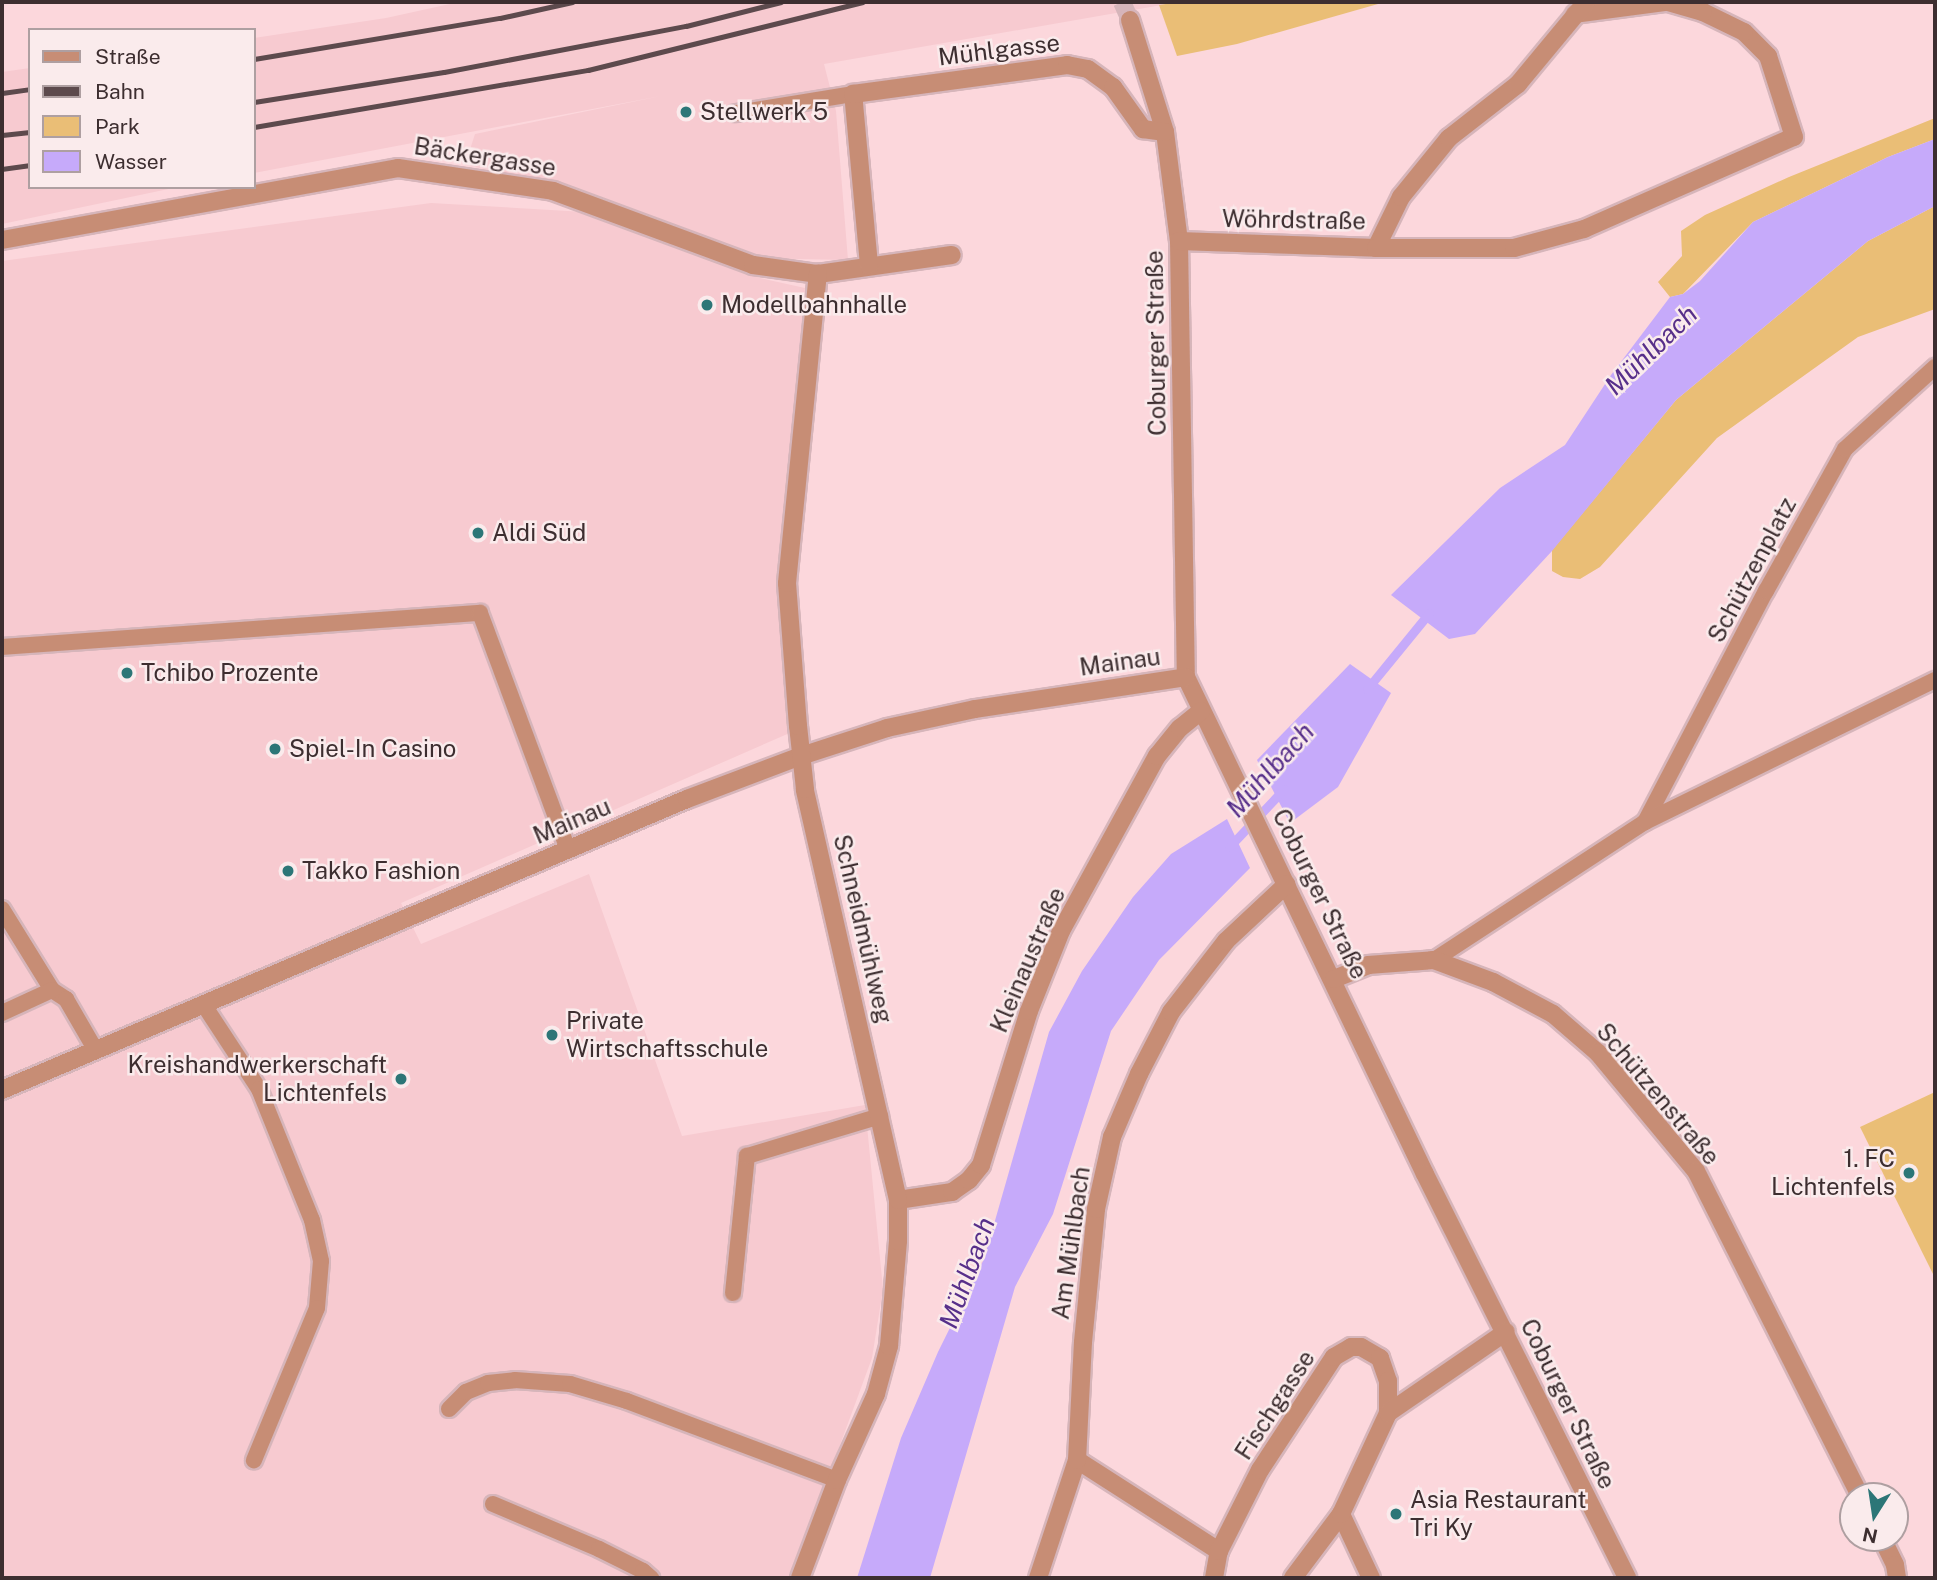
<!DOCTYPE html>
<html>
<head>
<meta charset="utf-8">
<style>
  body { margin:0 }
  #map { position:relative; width:1937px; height:1580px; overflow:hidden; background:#fcd7dc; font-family:"Public Sans",sans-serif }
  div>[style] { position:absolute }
  .built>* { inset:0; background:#f7cad0 }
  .green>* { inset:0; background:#eabe76 }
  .water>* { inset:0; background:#c6aafa }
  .stream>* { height:9px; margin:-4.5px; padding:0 4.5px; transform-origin:4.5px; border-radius:4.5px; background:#c6aafa }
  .street-tunnel>* { height:18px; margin-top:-9px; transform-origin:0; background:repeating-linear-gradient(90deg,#d6b5ba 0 18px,transparent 0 27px) }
  .roads { filter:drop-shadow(2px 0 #d6b5ba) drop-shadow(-2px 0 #d6b5ba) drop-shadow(0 2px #d6b5ba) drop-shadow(0 -2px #d6b5ba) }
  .lane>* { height:16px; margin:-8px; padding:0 8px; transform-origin:8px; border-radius:8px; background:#c78d75 }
  .street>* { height:18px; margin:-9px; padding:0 9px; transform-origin:9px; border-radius:9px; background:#c78d75 }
  .rail>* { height:5px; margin:-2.5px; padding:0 2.5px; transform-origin:2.5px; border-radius:2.5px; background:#5d4a4d }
  .dots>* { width:19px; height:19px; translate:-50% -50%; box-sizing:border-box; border:4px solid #faebec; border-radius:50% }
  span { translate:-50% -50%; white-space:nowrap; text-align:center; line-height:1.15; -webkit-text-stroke:5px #faebec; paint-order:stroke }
  .street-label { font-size:24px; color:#3d2e30 }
  .poi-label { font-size:24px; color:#3d2e30 }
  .left { translate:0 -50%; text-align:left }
  .right { translate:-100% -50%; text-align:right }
  .water-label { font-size:26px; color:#572f8a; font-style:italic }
  .frame { position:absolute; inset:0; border:4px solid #3d2e30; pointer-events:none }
  .legend { position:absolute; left:28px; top:28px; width:228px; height:161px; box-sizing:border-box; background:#faebec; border:2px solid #ae9fa1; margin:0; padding:9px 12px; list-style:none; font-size:21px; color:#3d2e30 }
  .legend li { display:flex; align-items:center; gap:14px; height:35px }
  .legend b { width:35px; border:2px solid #ae9fa1 }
  .north { position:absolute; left:1839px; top:1482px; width:70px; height:70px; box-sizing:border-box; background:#faebec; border:2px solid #ae9fa1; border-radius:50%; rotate:192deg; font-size:19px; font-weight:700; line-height:28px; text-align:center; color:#3d2e30 }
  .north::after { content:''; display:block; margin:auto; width:24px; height:32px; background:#2c7677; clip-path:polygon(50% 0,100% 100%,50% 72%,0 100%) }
</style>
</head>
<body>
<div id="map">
  <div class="built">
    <div style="clip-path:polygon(459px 2px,1272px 2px,1179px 2px,824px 64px,836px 111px,848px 260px,752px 258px,555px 183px,465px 165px,475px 134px,661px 96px,254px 173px,254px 38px,386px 18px)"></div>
    <div style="clip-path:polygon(30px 68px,30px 187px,178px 187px,2px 224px,2px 72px)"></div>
    <div style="clip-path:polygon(431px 203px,585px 212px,760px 278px,805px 288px,780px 583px,792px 732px,401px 903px,421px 944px,589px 874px,682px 1136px,865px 1105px,883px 1289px,872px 1358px,791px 1578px,2px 1578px,2px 261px)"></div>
  </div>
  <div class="green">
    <div style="clip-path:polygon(1179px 2px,1385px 2px,1237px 44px,1177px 56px,1159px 5px)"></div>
    <div style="clip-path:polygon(1935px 118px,1935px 139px,1888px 157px,1753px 222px,1683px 294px,1670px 297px,1658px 282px,1682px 256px,1681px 231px,1705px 215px,1789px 177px)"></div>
    <div style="clip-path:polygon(1935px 206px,1935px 309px,1858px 337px,1717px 438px,1600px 567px,1580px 579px,1563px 577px,1552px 571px,1552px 550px,1676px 400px,1868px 241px)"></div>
    <div style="clip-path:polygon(1935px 1092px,1935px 1278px,1860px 1127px)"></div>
  </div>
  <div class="water">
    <div style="clip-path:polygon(1935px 139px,1935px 206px,1868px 241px,1676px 400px,1552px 551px,1475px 634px,1449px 639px,1391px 595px,1500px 488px,1565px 445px,1611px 375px,1670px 297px,1683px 294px,1700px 281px,1753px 222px,1888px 157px)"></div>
    <div style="clip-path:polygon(1350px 664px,1391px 693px,1338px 787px,1290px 823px,1257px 760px)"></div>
    <div style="clip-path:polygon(1227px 819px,1250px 868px,1159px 960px,1111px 1031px,1053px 1214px,1015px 1287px,930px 1578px,857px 1578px,901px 1438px,938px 1352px,984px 1259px,1049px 1032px,1082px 971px,1133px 897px,1171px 854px)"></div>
  </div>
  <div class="stream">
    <div style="left:1367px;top:689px;width:98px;rotate:-50.8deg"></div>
    <div style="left:1229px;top:847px;width:80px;rotate:-46.5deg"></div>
  </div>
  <div class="street-tunnel">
    <div style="left:1122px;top:2px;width:20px;rotate:66deg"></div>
  </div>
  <div class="roads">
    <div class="lane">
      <div style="left:736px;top:113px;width:119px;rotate:-9.2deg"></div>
      <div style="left:2px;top:647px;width:479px;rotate:-4.1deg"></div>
      <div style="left:480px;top:613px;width:253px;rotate:69.6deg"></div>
      <div style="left:1645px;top:822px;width:261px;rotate:-62.4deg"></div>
      <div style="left:1766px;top:591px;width:162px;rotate:-60.9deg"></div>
      <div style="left:1845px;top:449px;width:122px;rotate:-42.3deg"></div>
      <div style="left:2px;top:909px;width:95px;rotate:58.3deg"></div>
      <div style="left:52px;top:990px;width:17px;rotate:33deg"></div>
      <div style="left:66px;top:999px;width:58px;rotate:59.9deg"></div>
      <div style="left:1434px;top:960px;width:252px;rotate:-33.2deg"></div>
      <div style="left:1645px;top:822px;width:323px;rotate:-26.1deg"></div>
      <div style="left:204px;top:1005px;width:100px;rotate:56.8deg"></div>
      <div style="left:259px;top:1089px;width:141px;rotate:68deg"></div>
      <div style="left:312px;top:1220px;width:42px;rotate:77.6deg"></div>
      <div style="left:321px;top:1261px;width:47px;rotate:94.9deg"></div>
      <div style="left:317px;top:1308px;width:165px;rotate:112.5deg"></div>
      <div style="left:2px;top:1013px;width:55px;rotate:-24.7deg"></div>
      <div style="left:733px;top:1293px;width:138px;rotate:-84.2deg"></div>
      <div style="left:747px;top:1156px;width:139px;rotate:-16.7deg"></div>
      <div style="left:449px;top:1409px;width:24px;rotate:-45deg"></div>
      <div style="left:466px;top:1392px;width:24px;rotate:-22deg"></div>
      <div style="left:488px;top:1383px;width:27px;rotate:-6deg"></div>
      <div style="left:515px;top:1380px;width:55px;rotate:4.2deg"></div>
      <div style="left:570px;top:1384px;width:59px;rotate:16.6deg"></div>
      <div style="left:627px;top:1401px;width:224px;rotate:20.6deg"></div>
      <div style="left:493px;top:1504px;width:115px;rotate:23deg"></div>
      <div style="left:599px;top:1549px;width:49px;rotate:26.6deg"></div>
      <div style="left:643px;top:1571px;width:11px;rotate:41deg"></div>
    </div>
    <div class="street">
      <div style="left:1575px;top:14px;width:91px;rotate:-7.6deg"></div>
      <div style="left:1130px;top:20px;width:117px;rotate:72.6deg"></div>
      <div style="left:1165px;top:132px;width:110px;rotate:82.7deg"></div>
      <div style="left:1179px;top:241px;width:436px;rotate:89.1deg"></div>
      <div style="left:1186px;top:677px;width:551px;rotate:64.32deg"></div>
      <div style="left:1425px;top:1174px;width:452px;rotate:63.4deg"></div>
      <div style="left:2px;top:240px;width:402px;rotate:-10.3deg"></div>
      <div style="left:398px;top:168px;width:157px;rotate:8.4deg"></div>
      <div style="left:553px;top:191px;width:213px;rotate:20.3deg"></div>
      <div style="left:753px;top:265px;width:66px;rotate:7.9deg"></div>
      <div style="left:818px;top:274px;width:135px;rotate:-8.1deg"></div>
      <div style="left:1179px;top:241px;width:197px;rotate:2deg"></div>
      <div style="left:1376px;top:248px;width:57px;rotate:-63.9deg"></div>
      <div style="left:1401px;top:197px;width:76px;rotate:-50.9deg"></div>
      <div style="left:1449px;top:138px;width:88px;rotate:-38deg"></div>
      <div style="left:1518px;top:84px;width:107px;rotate:-50.3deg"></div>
      <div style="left:1376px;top:248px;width:138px"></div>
      <div style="left:1514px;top:248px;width:73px;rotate:-15.2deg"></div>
      <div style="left:1584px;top:229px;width:229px;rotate:-23.7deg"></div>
      <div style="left:1794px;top:137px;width:85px;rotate:-107.8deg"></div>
      <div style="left:1768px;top:56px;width:34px;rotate:-135deg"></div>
      <div style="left:1744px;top:32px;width:46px;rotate:-154deg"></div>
      <div style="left:1703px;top:12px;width:36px;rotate:-164deg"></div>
      <div style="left:869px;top:265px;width:172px;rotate:-95.3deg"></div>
      <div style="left:853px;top:94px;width:216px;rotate:-7.7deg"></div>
      <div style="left:1067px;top:65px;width:21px;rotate:11deg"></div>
      <div style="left:1088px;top:69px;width:31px;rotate:36deg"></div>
      <div style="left:1113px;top:87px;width:52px;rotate:54.5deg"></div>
      <div style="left:1143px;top:129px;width:22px;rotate:8deg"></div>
      <div style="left:1334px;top:979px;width:37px;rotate:-22deg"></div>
      <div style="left:1368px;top:965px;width:66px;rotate:-4.3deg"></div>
      <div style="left:1434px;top:960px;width:63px;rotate:20.4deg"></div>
      <div style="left:1493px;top:982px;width:68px;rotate:28.1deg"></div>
      <div style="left:1553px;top:1014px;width:60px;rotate:40.9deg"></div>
      <div style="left:1598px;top:1053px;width:153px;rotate:50.3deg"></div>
      <div style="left:1696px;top:1171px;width:364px;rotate:63.2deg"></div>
      <div style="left:2px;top:1090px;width:744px;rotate:-23.02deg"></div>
      <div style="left:687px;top:799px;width:122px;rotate:-20.7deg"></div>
      <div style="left:801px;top:756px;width:90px;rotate:-18deg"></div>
      <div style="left:887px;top:728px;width:90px;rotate:-12.2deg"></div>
      <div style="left:975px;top:709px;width:213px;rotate:-8.6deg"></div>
      <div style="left:898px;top:1200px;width:55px;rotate:-8.4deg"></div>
      <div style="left:952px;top:1192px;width:21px;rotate:-35deg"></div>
      <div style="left:969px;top:1180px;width:19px;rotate:-51deg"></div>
      <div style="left:981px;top:1165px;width:161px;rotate:-72.7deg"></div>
      <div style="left:1029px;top:1011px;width:86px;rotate:-68.2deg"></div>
      <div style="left:1061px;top:931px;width:200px;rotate:-61.3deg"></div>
      <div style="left:1157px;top:756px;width:36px;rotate:-51deg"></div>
      <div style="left:1180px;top:728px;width:27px;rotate:-39deg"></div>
      <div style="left:1077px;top:1460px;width:169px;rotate:32.7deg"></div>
      <div style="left:1341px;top:1514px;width:71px;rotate:64.9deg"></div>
      <div style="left:1882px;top:1538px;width:30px;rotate:64deg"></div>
      <div style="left:1895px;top:1565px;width:13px;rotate:81deg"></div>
      <div style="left:800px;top:1578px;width:105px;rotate:-69.3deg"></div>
      <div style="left:837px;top:1480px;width:94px;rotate:-65.6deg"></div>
      <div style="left:876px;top:1394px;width:50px;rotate:-74.8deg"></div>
      <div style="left:889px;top:1346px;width:105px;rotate:-85.1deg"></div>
      <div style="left:898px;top:1241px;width:41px;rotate:-90deg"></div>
      <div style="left:898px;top:1200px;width:421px;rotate:-102.8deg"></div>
      <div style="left:805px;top:789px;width:63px;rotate:-96.3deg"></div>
      <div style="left:798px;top:726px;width:143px;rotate:-94.4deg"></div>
      <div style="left:787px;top:583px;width:311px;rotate:-84.3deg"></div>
      <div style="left:1038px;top:1578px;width:124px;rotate:-71.7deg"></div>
      <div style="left:1077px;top:1460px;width:118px;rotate:-87.1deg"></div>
      <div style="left:1083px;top:1342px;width:134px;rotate:-84.4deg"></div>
      <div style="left:1096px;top:1209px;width:74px;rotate:-77.5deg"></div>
      <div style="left:1112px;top:1137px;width:69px;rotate:-66.8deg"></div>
      <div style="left:1139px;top:1074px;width:70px;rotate:-62.7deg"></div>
      <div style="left:1171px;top:1012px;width:90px;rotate:-52.2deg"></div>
      <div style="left:1226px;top:941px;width:83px;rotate:-43.1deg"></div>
      <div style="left:1214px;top:1578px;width:27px;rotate:-80deg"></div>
      <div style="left:1219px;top:1551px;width:91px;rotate:-63.2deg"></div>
      <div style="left:1260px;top:1470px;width:135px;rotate:-56.8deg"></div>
      <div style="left:1334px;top:1357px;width:20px;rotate:-30deg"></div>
      <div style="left:1351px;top:1347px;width:10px"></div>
      <div style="left:1361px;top:1347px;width:22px;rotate:30deg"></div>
      <div style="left:1380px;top:1358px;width:24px;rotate:71deg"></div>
      <div style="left:1388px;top:1381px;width:32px;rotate:90deg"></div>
      <div style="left:1293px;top:1578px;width:80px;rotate:-53.1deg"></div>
      <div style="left:1341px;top:1514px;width:111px;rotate:-65deg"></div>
      <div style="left:1388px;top:1413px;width:143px;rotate:-34.5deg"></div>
    </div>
  </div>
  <div class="rail">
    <div style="left:254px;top:59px;width:249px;rotate:-9.5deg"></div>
    <div style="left:500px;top:18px;width:74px;rotate:-12.5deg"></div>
    <div style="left:2px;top:93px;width:28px;rotate:-8deg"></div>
    <div style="left:254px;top:102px;width:192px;rotate:-9deg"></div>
    <div style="left:444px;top:72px;width:246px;rotate:-10.8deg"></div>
    <div style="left:686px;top:26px;width:98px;rotate:-14.2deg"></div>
    <div style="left:254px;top:127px;width:339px;rotate:-9.7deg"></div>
    <div style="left:588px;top:70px;width:283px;rotate:-13.9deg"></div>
    <div style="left:2px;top:135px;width:28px;rotate:-6deg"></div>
    <div style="left:2px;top:169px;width:28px;rotate:-8deg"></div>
  </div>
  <div class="dots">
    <div style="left:686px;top:112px;background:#2c7677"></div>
    <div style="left:707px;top:305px;background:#2c7677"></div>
    <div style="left:478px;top:533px;background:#2c7677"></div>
    <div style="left:127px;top:673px;background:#2c7677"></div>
    <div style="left:275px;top:749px;background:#2c7677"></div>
    <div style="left:288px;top:871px;background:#2c7677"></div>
    <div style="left:552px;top:1035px;background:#2c7677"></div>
    <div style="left:401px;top:1079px;background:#2c7677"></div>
    <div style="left:1909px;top:1173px;background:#2c7677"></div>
    <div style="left:1396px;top:1514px;background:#2c7677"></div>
  </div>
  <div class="street-label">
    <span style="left:999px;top:50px;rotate:-7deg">Mühlgasse</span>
    <span style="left:485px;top:157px;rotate:9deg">Bäckergasse</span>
    <span style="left:1294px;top:220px;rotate:1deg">Wöhrdstraße</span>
    <span style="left:1156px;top:343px;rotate:-91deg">Coburger Straße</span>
    <span style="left:1752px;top:570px;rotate:-62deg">Schützenplatz</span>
    <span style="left:1120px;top:662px;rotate:-8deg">Mainau</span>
    <span style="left:572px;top:821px;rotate:-23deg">Mainau</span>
    <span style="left:1320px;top:894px;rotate:64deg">Coburger Straße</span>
    <span style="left:863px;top:929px;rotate:77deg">Schneidmühlweg</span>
    <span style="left:1028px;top:960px;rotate:-67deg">Kleinaustraße</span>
    <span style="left:1658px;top:1094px;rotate:50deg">Schützenstraße</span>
    <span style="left:1071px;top:1243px;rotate:-82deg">Am Mühlbach</span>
    <span style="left:1568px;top:1404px;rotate:64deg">Coburger Straße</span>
    <span style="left:1275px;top:1405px;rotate:-57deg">Fischgasse</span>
  </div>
  <div class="poi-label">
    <span class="left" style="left:700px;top:112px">Stellwerk 5</span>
    <span class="left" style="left:721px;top:305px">Modellbahnhalle</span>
    <span class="left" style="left:492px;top:533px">Aldi Süd</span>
    <span class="left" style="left:141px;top:673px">Tchibo Prozente</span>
    <span class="left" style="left:289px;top:749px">Spiel-In Casino</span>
    <span class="left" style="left:302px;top:871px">Takko Fashion</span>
    <span class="left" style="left:566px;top:1035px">Private<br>Wirtschaftsschule</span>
    <span class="right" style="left:387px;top:1079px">Kreishandwerkerschaft<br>Lichtenfels</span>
    <span class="right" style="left:1895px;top:1173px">1. FC<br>Lichtenfels</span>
    <span class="left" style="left:1410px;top:1514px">Asia Restaurant<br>Tri Ky</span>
  </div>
  <div class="water-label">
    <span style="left:1651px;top:350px;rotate:-44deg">Mühlbach</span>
    <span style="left:1270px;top:770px;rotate:-48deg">Mühlbach</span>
    <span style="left:967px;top:1273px;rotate:-70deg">Mühlbach</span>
  </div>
  <div class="frame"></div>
  <ul class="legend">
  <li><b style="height:9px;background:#c78d75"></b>Straße</li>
  <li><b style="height:9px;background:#5d4a4d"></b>Bahn</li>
  <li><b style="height:19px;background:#eabe76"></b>Park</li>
  <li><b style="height:19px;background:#c6aafa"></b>Wasser</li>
  </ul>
  <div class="north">N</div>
</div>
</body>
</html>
